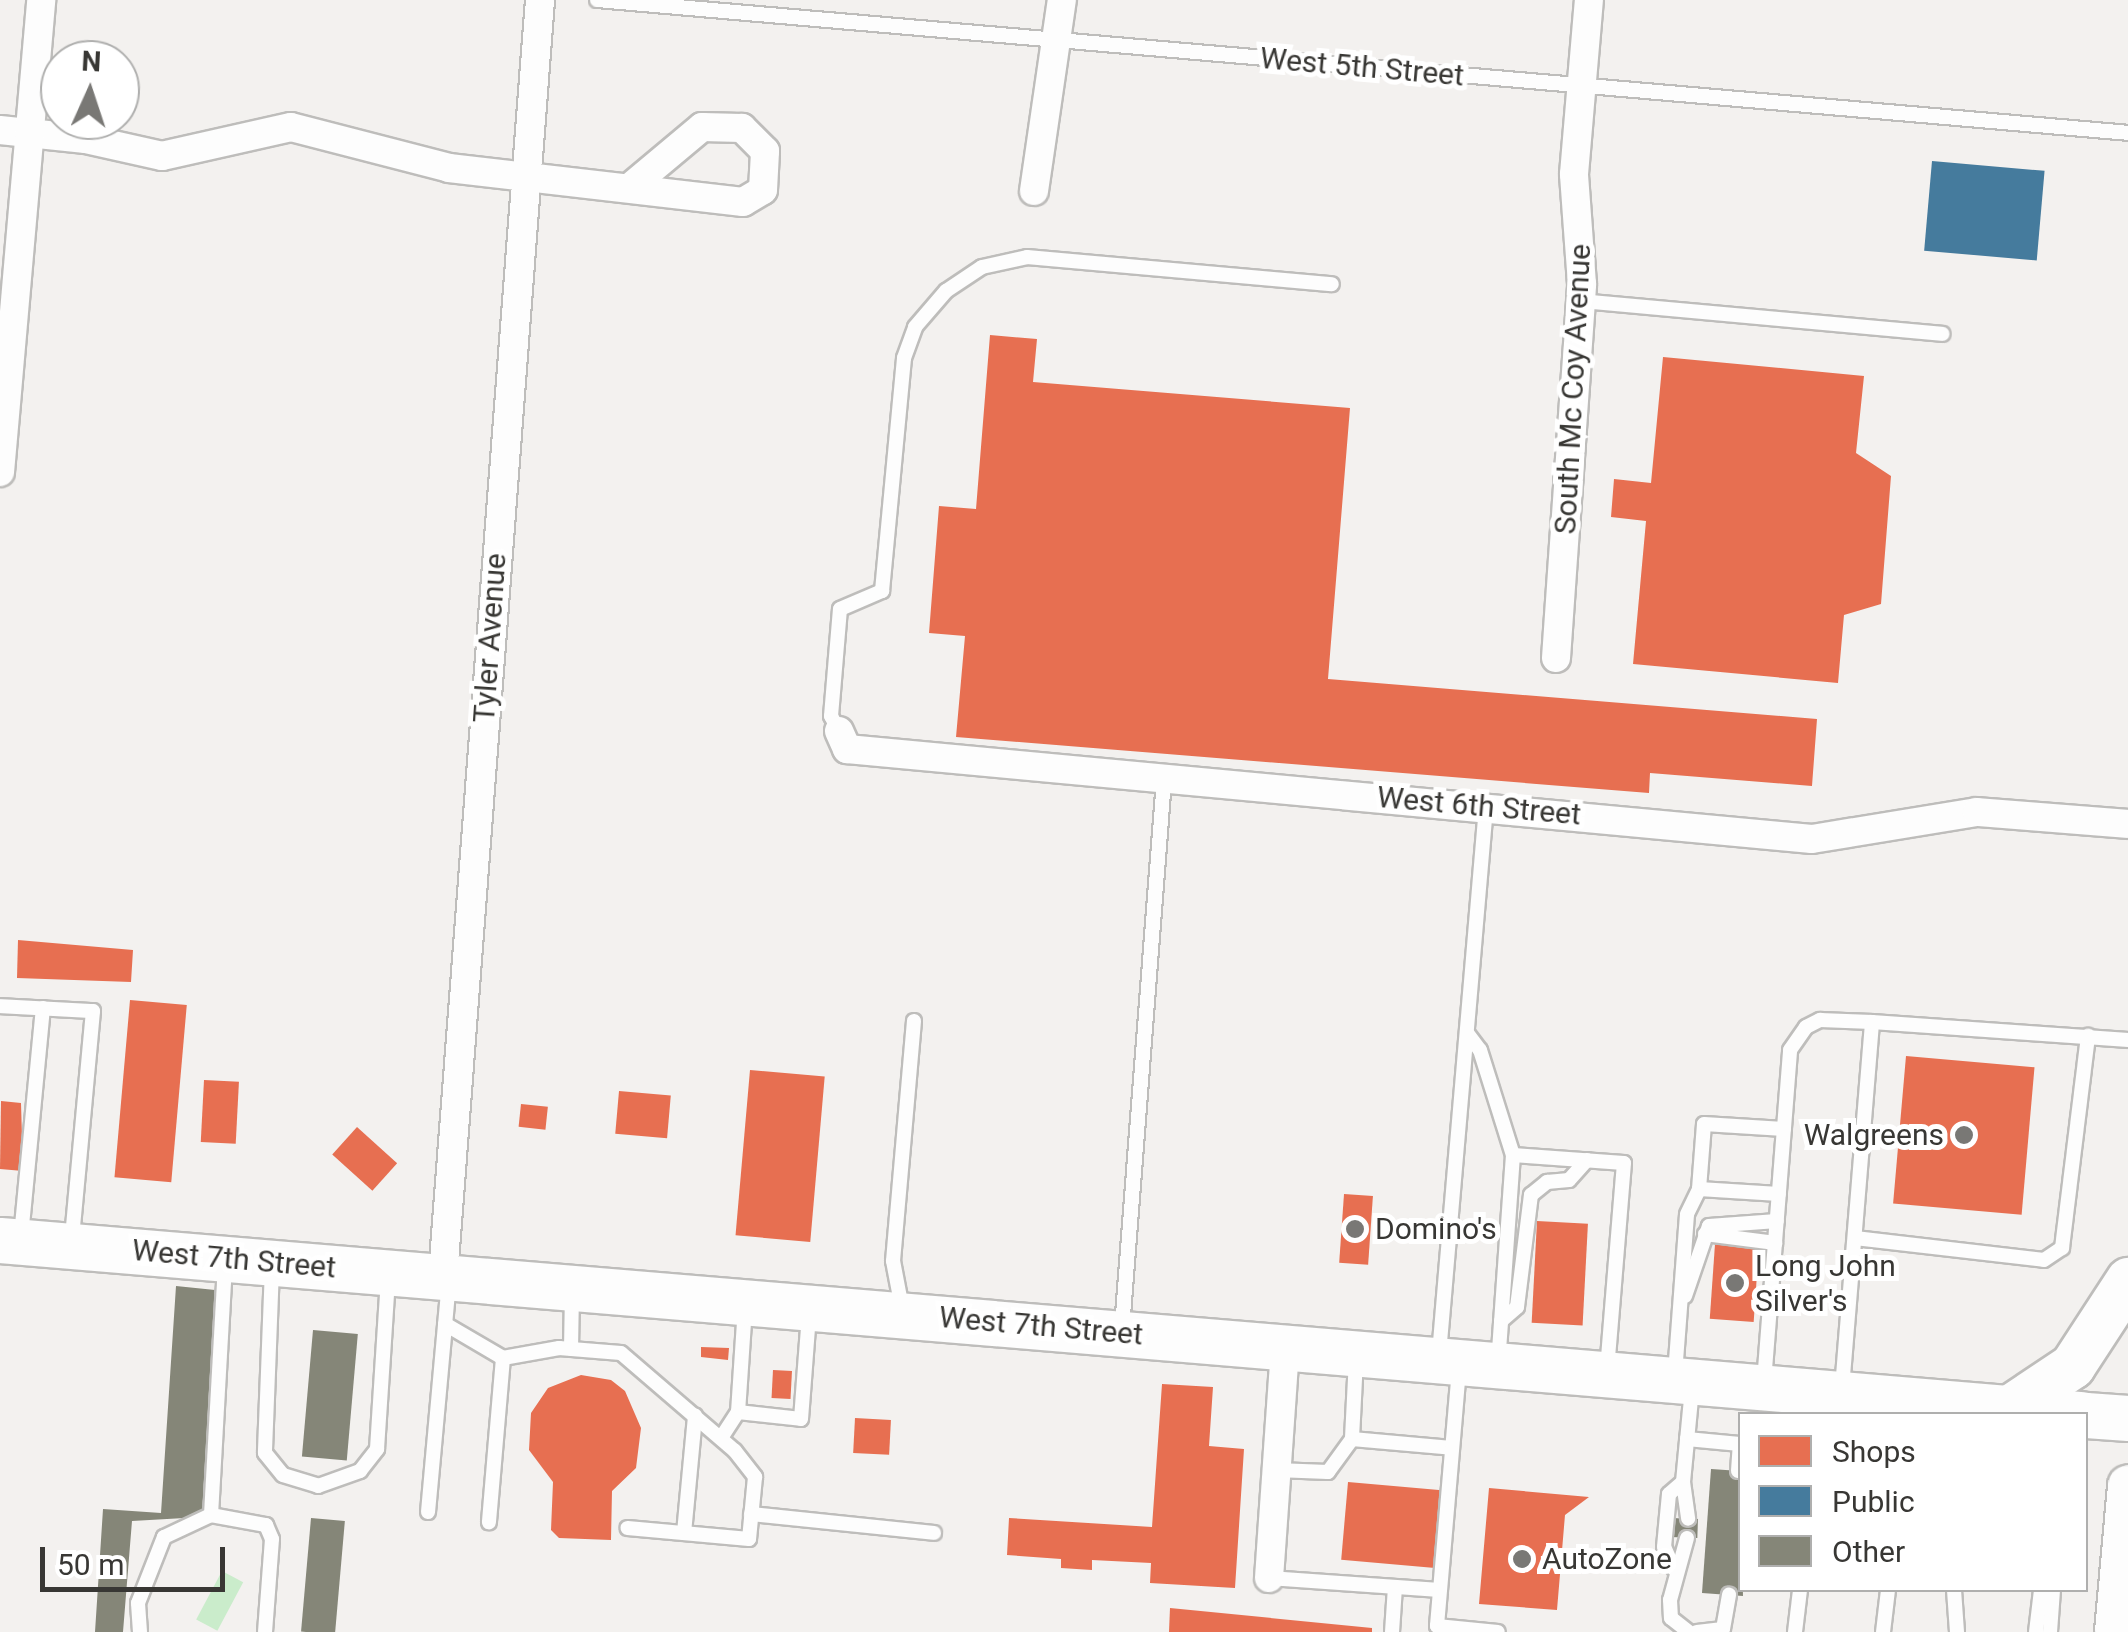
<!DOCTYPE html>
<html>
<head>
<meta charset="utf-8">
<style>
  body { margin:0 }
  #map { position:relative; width:2128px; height:1632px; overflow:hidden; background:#f3f1ef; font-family:Roboto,sans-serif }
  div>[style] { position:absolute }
  .water>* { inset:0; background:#caeccb; transform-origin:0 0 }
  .shops>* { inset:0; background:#e76f51; transform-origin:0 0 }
  .public>* { inset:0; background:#457b9d; transform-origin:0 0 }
  .building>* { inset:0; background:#858678; transform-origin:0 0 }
  .roads { filter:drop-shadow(2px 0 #bebdbb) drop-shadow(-2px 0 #bebdbb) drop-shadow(0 2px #bebdbb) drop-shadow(0 -2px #bebdbb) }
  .lane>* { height:14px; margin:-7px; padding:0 7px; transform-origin:7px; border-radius:7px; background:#fdfdfd }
  .street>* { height:28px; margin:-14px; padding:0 14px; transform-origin:14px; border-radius:14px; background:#fdfdfd }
  .secondary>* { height:40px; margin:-20px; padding:0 20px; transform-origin:20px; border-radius:20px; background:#fdfdfd }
  .primary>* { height:45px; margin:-22.5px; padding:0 22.5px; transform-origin:22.5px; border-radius:22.5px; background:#fdfdfd }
  .dots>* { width:28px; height:28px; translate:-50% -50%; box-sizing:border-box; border:5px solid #fff; border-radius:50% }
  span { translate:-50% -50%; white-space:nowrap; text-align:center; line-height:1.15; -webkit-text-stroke:10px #fff; paint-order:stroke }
  .street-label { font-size:30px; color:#383734 }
  .poi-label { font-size:30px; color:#383734 }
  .right { translate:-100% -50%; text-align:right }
  .left { translate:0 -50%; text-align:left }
  .legend { position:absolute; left:1738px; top:1412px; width:350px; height:180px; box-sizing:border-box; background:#fff; border:2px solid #afafae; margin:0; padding:12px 18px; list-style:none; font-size:30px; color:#383734 }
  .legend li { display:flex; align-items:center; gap:20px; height:50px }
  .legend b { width:50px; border:2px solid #afafae }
  .north { position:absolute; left:40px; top:40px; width:100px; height:100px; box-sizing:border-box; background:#fff; border:2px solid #afafae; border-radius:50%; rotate:3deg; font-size:28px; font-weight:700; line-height:40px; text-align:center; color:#383734 }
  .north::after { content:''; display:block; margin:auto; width:35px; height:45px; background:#797875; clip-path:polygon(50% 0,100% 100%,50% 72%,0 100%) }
  .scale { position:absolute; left:40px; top:1547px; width:185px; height:45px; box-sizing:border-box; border:5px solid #383734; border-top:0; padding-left:12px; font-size:30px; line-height:35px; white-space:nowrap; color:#383734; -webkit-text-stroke:8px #fff; paint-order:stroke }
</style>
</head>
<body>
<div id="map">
  <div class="water">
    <div style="left:222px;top:1571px;width:24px;height:55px;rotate:28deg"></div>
  </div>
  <div class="shops">
    <div style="clip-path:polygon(990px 335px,1037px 339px,1033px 382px,1350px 408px,1328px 679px,1817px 719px,1812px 786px,1650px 773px,1649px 793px,956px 737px,965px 636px,929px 633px,939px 506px,976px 509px)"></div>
    <div style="clip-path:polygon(1663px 357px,1864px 376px,1856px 453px,1891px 476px,1881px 604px,1844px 615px,1838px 683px,1633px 664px,1646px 521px,1611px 517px,1614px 479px,1651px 483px)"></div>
    <div style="clip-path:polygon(18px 940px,133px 950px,131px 982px,17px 978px)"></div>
    <div style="left:130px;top:1000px;width:57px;height:178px;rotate:5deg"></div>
    <div style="left:1906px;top:1056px;width:129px;height:148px;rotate:5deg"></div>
    <div style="left:750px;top:1070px;width:75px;height:166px;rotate:5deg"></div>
    <div style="left:204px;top:1080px;width:35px;height:62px;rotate:3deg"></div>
    <div style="left:619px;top:1091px;width:52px;height:43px;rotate:5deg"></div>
    <div style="clip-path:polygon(1px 1101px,21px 1103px,23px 1171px,0 1169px)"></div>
    <div style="left:521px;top:1104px;width:27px;height:23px;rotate:6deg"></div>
    <div style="left:357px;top:1127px;width:54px;height:37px;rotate:42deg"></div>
    <div style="left:1344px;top:1194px;width:29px;height:69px;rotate:4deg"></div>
    <div style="left:1537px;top:1221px;width:51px;height:102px;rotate:3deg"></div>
    <div style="left:1715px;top:1244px;width:44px;height:75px;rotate:4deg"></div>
    <div style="clip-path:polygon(701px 1347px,729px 1348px,728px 1360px,701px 1357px)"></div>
    <div style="left:773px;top:1370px;width:19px;height:28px;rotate:3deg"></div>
    <div style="clip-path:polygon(581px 1375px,611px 1380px,625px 1391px,641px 1428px,636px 1468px,612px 1491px,611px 1540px,559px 1538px,551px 1530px,553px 1482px,529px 1450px,531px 1413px,548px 1388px)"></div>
    <div style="clip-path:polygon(1162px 1384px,1213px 1387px,1209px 1446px,1244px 1449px,1235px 1588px,1150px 1583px,1151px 1563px,1092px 1560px,1092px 1570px,1061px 1568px,1061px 1559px,1007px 1555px,1009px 1518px,1152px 1527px)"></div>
    <div style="left:855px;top:1418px;width:36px;height:35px;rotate:3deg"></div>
    <div style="left:1348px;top:1482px;width:97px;height:78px;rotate:5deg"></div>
    <div style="clip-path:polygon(1489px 1488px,1589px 1497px,1565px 1515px,1557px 1610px,1479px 1604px)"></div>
    <div style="clip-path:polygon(1170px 1608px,1372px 1628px,1372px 1632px,1169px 1632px)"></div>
  </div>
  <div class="public">
    <div style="left:1932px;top:161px;width:113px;height:90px;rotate:5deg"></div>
  </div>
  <div class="building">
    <div style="clip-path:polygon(176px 1286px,215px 1290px,202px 1517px,132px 1521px,123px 1632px,95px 1632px,103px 1509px,161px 1513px)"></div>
    <div style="left:313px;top:1330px;width:45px;height:127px;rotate:5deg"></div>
    <div style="clip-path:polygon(1711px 1469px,1740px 1471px,1743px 1596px,1702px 1593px)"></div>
    <div style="left:311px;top:1518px;width:34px;height:114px;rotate:5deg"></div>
    <div style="left:1671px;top:1518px;width:27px;height:19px;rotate:2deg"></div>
  </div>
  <div class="roads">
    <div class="lane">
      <div style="left:597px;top:0;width:1537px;rotate:4.96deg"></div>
      <div style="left:1581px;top:301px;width:363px;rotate:5.2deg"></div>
      <div style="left:839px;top:731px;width:17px;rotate:-118deg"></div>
      <div style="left:831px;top:716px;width:107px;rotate:-85.2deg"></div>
      <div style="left:840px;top:609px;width:46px;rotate:-23.2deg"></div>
      <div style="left:882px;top:591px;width:234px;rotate:-84.6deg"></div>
      <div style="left:904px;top:358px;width:33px;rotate:-70deg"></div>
      <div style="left:915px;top:327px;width:48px;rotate:-49.3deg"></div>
      <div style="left:946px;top:291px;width:43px;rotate:-33.7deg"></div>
      <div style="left:982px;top:267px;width:46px;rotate:-12.5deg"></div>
      <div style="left:1027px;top:257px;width:306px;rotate:5.1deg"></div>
      <div style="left:0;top:1006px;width:93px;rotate:3.1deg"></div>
      <div style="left:93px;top:1011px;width:229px;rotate:95.3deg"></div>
      <div style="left:1467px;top:1033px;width:21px;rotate:53deg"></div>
      <div style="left:1480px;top:1050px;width:110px;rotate:72.6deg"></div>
      <div style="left:1513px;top:1155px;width:208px;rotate:94.1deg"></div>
      <div style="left:1513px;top:1155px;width:111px;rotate:4.1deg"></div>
      <div style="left:1624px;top:1163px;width:206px;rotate:94.7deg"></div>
      <div style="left:1699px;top:1189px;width:80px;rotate:3.6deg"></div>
      <div style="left:1705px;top:1234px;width:71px;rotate:7.3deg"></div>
      <div style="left:21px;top:1236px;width:229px;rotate:-84.5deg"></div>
      <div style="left:1855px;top:1238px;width:190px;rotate:6.6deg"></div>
      <div style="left:2044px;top:1260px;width:22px;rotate:-34deg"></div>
      <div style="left:2062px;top:1248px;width:214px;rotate:-83deg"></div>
      <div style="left:272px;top:1268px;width:185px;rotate:92.2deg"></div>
      <div style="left:265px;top:1453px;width:28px;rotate:51deg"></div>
      <div style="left:283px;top:1475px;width:37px;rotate:17deg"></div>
      <div style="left:318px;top:1486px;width:45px;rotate:-19.7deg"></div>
      <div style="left:360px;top:1471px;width:28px;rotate:-52deg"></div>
      <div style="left:377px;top:1449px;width:170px;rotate:-86.3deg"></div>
      <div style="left:1685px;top:1296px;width:74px;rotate:-71.1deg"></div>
      <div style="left:1709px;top:1226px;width:68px;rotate:-4.2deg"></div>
      <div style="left:745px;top:1307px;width:105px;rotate:93.8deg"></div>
      <div style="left:738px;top:1412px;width:63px;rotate:6.3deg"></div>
      <div style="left:801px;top:1419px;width:104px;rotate:-85.6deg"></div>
      <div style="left:902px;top:1308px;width:48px;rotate:-100.8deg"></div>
      <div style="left:893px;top:1261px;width:241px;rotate:-85deg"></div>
      <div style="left:1501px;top:1321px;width:21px;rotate:-41deg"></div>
      <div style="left:1517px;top:1307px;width:113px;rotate:-82.9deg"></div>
      <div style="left:1531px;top:1195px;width:21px;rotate:-39deg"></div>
      <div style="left:1547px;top:1182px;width:22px;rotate:-5deg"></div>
      <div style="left:1569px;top:1180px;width:27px;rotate:-48deg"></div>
      <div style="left:445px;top:1324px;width:67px;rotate:30.4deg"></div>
      <div style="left:503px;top:1358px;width:165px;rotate:94.9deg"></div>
      <div style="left:1122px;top:1328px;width:550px;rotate:-85.62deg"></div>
      <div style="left:571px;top:1349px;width:57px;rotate:-89deg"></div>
      <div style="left:1439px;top:1354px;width:549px;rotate:-85.09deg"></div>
      <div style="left:503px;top:1358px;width:57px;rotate:-10.1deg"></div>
      <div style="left:559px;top:1348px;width:62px;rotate:4.6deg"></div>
      <div style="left:621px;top:1353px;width:150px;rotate:40.7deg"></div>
      <div style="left:735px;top:1451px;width:33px;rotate:52deg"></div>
      <div style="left:755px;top:1477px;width:62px;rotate:95.5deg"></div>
      <div style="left:749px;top:1539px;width:122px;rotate:-174.8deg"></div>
      <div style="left:1356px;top:1359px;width:80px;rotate:92.9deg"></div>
      <div style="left:1352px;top:1439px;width:100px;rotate:5.1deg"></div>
      <div style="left:1459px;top:1369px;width:258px;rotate:94.9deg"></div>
      <div style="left:1437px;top:1626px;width:61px;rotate:5.6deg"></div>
      <div style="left:1675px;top:1374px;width:160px;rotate:-85.7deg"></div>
      <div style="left:1687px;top:1214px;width:28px;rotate:-64deg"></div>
      <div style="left:1699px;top:1189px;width:65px;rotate:-85.6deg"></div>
      <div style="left:1704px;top:1124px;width:80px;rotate:3.6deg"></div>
      <div style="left:1764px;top:1382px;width:333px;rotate:-85.5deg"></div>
      <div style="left:1790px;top:1050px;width:28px;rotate:-55deg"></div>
      <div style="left:1806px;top:1027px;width:16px;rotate:-27deg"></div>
      <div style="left:1820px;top:1020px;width:52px;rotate:2.2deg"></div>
      <div style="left:1842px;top:1388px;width:367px;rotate:-85.3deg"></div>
      <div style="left:1872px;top:1022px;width:257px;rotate:4deg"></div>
      <div style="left:721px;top:1438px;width:31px;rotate:-57deg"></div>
      <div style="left:1687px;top:1439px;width:53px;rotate:5.4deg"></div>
      <div style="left:1276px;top:1470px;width:52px;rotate:2.2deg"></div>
      <div style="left:1328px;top:1472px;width:41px;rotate:-54deg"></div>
      <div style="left:1738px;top:1471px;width:27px;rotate:-86deg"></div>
      <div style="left:1683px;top:1482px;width:37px;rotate:82deg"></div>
      <div style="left:428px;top:1512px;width:231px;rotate:-84.8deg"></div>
      <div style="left:751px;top:1514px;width:184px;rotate:5.9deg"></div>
      <div style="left:211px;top:1515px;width:251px;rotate:-86.8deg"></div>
      <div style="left:684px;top:1533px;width:118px;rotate:-84.6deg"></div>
      <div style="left:1687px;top:1538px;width:64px;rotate:105.3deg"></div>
      <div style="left:1670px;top:1600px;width:18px;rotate:87deg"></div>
      <div style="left:1671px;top:1618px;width:23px;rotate:38deg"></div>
      <div style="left:1674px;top:1569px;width:24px;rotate:-114deg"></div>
      <div style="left:1664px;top:1547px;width:53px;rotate:-84.6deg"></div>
      <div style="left:1669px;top:1494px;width:18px;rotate:-41deg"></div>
      <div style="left:1683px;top:1482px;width:93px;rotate:-84.5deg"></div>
      <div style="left:1269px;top:1578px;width:171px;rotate:4deg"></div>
      <div style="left:1954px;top:1590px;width:42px;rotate:85.9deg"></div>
      <div style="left:140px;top:1632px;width:29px;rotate:-94deg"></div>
      <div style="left:138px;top:1603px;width:71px;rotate:-68.5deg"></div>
      <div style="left:164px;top:1537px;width:52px;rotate:-25.1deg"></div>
      <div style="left:211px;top:1515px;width:56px;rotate:10.3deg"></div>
      <div style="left:266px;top:1525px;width:15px;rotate:67deg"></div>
      <div style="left:272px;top:1539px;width:93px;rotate:94.3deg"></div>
      <div style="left:1392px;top:1632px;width:45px;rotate:-86.2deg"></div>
      <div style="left:1697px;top:1632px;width:26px;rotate:-7deg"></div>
      <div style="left:1723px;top:1629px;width:35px;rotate:-80deg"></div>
      <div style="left:1795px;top:1632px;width:42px;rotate:-83.2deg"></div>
      <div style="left:1883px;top:1632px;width:42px;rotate:-83.2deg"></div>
      <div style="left:2036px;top:1632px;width:42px;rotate:-83.2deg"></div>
      <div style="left:2050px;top:1632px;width:42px;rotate:-85.9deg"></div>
    </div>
    <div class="street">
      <div style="left:0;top:130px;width:86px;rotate:6deg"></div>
      <div style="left:86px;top:139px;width:78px;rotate:12.6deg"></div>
      <div style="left:162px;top:156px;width:132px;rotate:-12.7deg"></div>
      <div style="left:291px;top:127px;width:163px;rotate:14.5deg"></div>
      <div style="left:449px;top:168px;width:296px;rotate:6.6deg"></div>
      <div style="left:743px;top:202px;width:23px;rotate:-31deg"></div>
      <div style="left:763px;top:190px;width:39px;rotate:-87deg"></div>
      <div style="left:765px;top:151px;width:33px;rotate:-135deg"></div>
      <div style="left:742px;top:128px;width:40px;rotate:-178.6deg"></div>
      <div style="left:702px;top:127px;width:95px;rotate:140.1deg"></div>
      <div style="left:1034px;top:191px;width:193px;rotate:-81.7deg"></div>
      <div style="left:0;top:472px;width:474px;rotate:-85deg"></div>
      <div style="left:1556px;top:658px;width:375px;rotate:-86deg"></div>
      <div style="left:1582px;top:284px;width:110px;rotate:-94.2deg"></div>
      <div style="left:1574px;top:174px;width:175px;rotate:-85.1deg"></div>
      <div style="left:839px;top:731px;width:20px;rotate:66deg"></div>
      <div style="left:847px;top:749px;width:969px;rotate:5.33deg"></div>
      <div style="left:1812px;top:839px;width:167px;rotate:-9.3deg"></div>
      <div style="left:1977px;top:812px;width:151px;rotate:4.5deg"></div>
      <div style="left:443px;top:1275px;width:1279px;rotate:-85.65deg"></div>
      <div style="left:1269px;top:1578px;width:232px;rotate:-86deg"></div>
    </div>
    <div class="secondary">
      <div style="left:2115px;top:1632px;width:147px;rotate:-84.9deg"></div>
    </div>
    <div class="primary">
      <div style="left:0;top:1240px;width:2089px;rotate:4.78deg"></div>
      <div style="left:2009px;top:1408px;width:76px;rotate:-33.7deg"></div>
      <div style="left:2072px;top:1366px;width:103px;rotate:-56.9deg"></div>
      <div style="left:2086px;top:1415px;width:42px;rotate:4.1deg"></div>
    </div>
  </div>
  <div class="dots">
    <div style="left:1964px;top:1135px;background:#797875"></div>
    <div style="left:1355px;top:1229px;background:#797875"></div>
    <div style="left:1735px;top:1283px;background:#797875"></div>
    <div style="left:1522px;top:1559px;background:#797875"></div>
  </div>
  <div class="street-label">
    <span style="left:1362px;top:67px;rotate:5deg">West 5th Street</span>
    <span style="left:1573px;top:389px;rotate:-87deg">South Mc Coy Avenue</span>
    <span style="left:490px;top:638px;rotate:-86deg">Tyler Avenue</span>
    <span style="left:1479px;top:806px;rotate:5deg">West 6th Street</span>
    <span style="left:234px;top:1259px;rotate:5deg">West 7th Street</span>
    <span style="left:1041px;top:1326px;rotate:5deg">West 7th Street</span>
  </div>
  <div class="poi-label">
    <span class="right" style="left:1944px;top:1135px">Walgreens</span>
    <span class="left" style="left:1375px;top:1229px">Domino's</span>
    <span class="left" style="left:1755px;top:1283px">Long John<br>Silver's</span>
    <span class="left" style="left:1542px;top:1559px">AutoZone</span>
  </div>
  <ul class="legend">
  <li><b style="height:28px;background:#e76f51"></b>Shops</li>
  <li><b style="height:28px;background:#457b9d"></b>Public</li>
  <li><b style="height:28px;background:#858678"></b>Other</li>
  </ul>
  <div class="north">N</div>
  <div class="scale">50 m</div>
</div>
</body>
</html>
